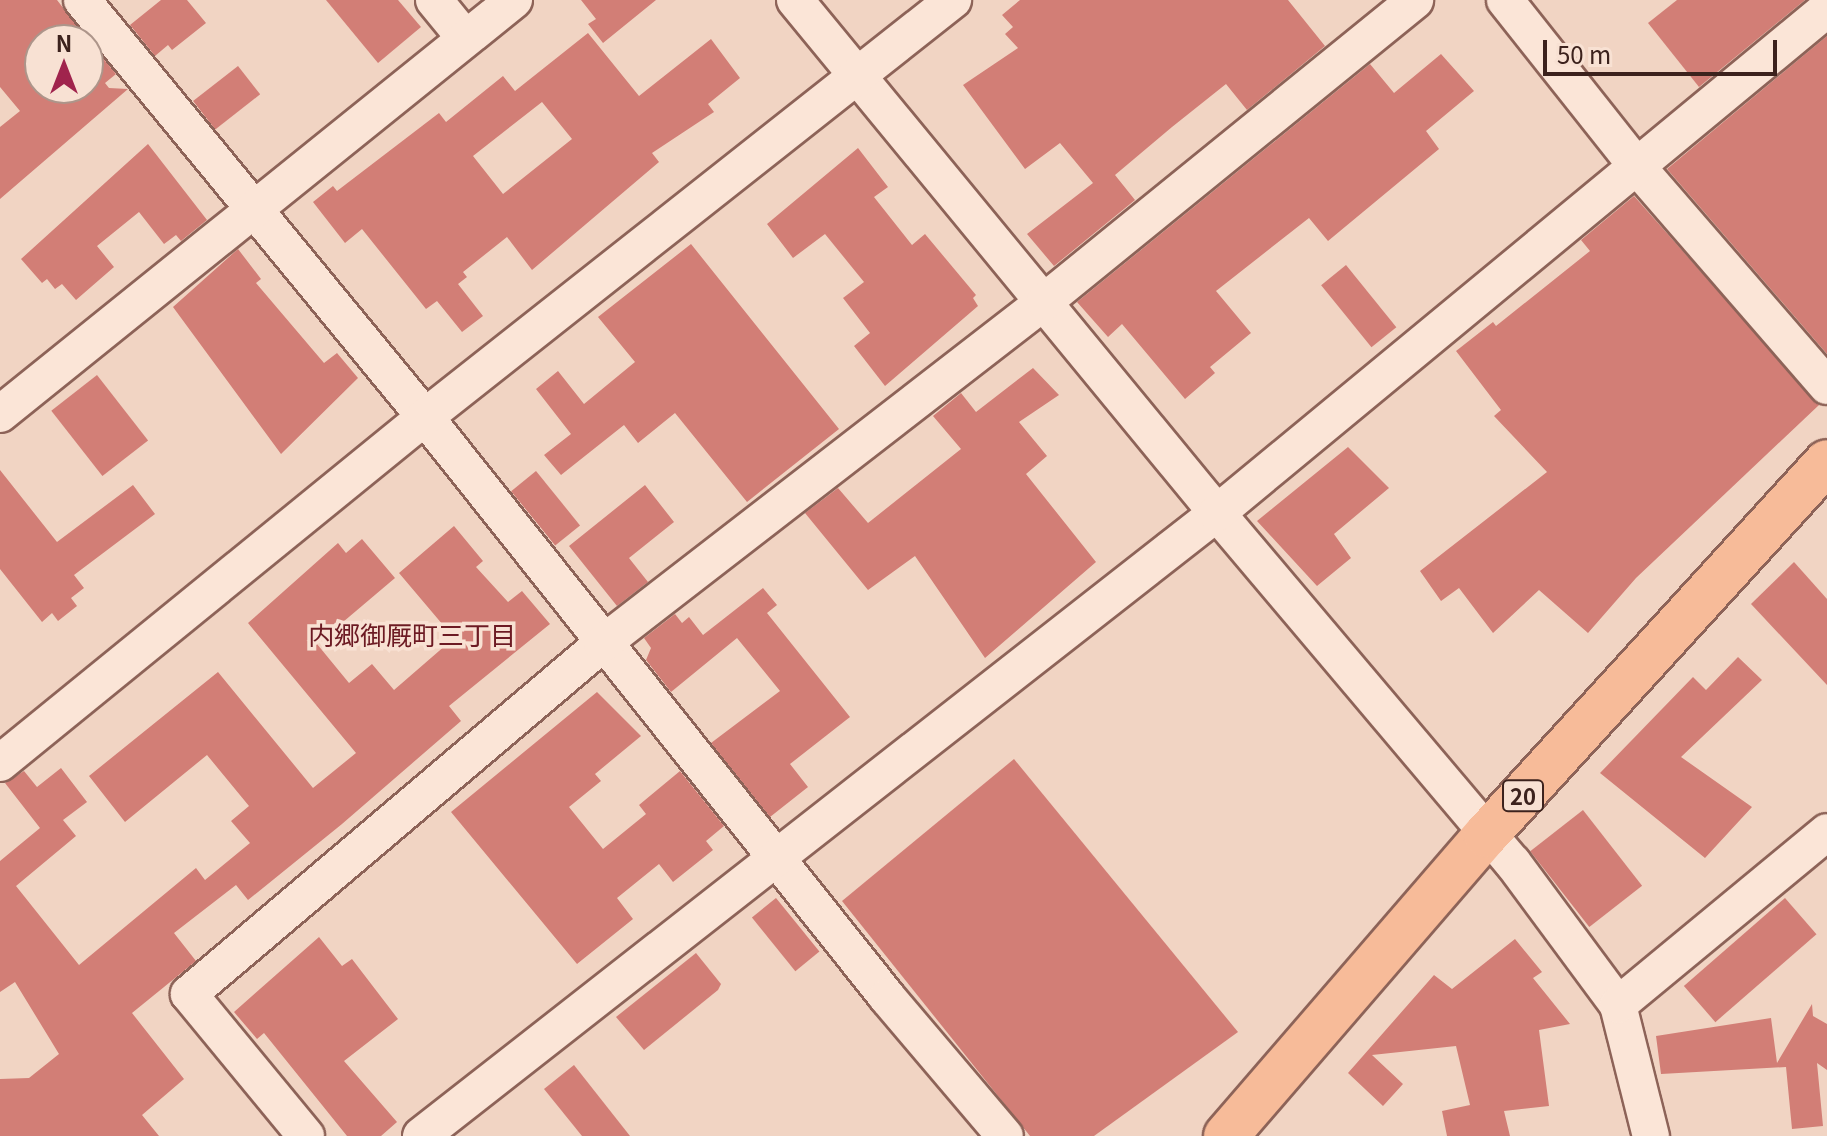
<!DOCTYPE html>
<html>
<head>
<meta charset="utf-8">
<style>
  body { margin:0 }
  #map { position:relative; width:1827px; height:1136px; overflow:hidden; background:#f1d4c3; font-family:Georgia,"Noto Sans JP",serif }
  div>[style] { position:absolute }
  .building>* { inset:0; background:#d27e76; transform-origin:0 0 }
  .roads { filter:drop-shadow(2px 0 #8d6358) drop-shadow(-2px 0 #8d6358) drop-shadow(0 2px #8d6358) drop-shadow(0 -2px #8d6358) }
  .minor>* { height:36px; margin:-18px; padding:0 18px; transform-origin:18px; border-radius:18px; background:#fbe5d7 }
  .major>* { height:44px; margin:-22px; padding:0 22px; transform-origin:22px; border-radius:22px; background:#f7bb99 }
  span { translate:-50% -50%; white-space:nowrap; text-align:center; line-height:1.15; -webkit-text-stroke:7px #f8e1d3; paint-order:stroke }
  .shield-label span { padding:2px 6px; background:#f8e1d3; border:2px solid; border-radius:6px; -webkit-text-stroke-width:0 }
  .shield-label { font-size:22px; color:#3c221d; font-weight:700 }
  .neighbourhood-label { font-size:26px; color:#6c1a23 }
  .north { position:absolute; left:24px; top:24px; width:80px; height:80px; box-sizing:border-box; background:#f8e1d3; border:2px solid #ad958a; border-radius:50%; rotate:0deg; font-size:22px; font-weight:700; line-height:32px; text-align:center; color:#3c221d }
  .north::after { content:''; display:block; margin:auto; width:28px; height:36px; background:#a0244d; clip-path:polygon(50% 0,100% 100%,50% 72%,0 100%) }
  .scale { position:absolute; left:1543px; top:40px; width:234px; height:36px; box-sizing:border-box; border:4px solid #3c221d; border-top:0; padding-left:10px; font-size:24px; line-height:28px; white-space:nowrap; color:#3c221d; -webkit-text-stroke:6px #f8e1d3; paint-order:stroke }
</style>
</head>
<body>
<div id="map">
  <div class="building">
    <div style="clip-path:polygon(0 0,57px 0,88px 40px,40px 40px,40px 88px,88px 88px,88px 58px,97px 51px,116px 74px,105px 83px,109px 88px,128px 89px,0 199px,0 127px,20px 111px,0 87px)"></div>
    <div style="clip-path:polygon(161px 0,187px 0,206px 23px,172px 50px,168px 45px,155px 56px,130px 25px)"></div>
    <div style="clip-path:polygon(326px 0,398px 0,421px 27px,378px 63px)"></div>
    <div style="clip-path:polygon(581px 0,656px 0,603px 43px,588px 24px,596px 19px)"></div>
    <div style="clip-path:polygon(1020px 0,1288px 0,1325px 46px,1247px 110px,1226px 84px,1172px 127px,1115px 175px,1135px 200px,1054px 266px,1027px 234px,1093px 183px,1060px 143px,1025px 169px,963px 85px,1018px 48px,1005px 34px,1013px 27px,1002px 15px)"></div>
    <div style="clip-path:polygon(1677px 0,1805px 0,1699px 87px,1648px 23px)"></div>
    <div style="clip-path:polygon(evenodd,588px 33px,639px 96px,711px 39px,740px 78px,708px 104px,714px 112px,652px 153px,659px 162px,532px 270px,507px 237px,463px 272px,467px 277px,458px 284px,483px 316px,462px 332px,437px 301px,426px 309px,362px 229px,345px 243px,313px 202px,333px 186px,337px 191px,439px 113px,446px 122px,503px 76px,515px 91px,588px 33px,542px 102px,572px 139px,503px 194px,473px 156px,542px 102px)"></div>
    <div style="clip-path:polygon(1827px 36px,1827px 354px,1667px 169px)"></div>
    <div style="clip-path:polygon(1441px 54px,1474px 91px,1426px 131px,1439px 149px,1328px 241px,1309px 218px,1216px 291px,1251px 333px,1210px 367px,1215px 373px,1185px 399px,1122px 324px,1108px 337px,1077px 302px,1370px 64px,1394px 93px)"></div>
    <div style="left:238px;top:66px;width:36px;height:57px;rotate:52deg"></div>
    <div style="clip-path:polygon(148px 144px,207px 220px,181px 241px,176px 235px,164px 244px,139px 212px,97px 246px,114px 267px,76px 300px,62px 284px,55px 289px,47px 279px,42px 283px,21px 259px)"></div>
    <div style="clip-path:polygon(858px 148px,888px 187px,874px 197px,912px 245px,925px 234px,976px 295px,973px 298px,978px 306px,885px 386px,854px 346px,870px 333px,843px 298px,864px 282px,825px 234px,793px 258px,767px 224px)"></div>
    <div style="clip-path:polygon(1634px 196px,1819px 405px,1636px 578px,1588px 633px,1539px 590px,1493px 633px,1459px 588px,1441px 601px,1420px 571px,1547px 472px,1494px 416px,1501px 410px,1456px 351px,1493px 322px,1496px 326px,1590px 251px,1581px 240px)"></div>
    <div style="clip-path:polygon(691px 244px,839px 429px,747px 502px,675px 413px,638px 443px,624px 425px,561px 475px,544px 455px,571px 434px,536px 389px,558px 371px,584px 404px,635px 362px,598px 317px)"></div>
    <div style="clip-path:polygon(238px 249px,261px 279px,256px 283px,324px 363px,337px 353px,358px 378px,281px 454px,173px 307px)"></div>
    <div style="left:1346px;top:265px;width:80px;height:32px;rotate:51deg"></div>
    <div style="clip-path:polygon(1033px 368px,1059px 395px,1019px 422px,1047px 456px,1026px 474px,1096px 562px,985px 658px,915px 556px,868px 590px,805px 513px,838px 488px,868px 523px,961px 449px,933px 416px,961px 393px,976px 412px)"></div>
    <div style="left:97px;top:375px;width:83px;height:58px;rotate:52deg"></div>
    <div style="clip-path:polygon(1348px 447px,1389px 488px,1334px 534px,1351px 558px,1317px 586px,1257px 521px)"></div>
    <div style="clip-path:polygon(0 470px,57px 542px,133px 485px,155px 514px,74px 575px,84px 588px,71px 598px,77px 606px,58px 621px,52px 613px,42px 622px,0 569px)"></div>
    <div style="left:536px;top:471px;width:70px;height:32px;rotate:51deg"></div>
    <div style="clip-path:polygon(645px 485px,674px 522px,629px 558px,648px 582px,617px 606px,569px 546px)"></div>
    <div style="clip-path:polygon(454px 526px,483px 561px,476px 567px,508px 602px,522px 591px,550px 624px,449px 706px,461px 721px,342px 824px,248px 900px,236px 885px,174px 933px,196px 961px,132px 1013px,184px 1079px,142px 1115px,159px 1136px,0 1136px,0 1079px,29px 1078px,59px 1054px,15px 982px,0 992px,0 861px,40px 828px,5px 783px,24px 771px,37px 787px,61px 768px,87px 802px,63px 820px,76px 836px,16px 886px,79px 965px,196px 868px,205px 880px,250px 843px,231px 821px,249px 806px,207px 755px,125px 822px,89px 776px,218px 672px,313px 788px,356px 753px,248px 623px,338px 543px,346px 553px,362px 539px,395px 578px,317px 644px,349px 683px,372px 664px,394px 690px,454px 638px,399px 573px)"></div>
    <div style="clip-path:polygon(1794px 562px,1827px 599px,1827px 685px,1751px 604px)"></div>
    <div style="clip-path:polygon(763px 588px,777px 605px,767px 613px,850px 717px,790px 764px,808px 787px,770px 817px,711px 743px,780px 691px,737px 638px,671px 692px,646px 660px,651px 648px,644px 638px,675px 614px,682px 623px,689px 617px,703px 635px)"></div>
    <div style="clip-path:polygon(1738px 657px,1762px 680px,1681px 757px,1752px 807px,1705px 858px,1600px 773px,1693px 677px,1706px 690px)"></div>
    <div style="clip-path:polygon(597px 692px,641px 736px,595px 774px,601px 781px,569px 807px,603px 849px,646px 814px,639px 805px,680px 771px,724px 826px,706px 841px,713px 850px,673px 882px,659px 864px,617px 898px,633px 919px,577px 964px,451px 812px)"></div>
    <div style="clip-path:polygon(1014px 759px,1238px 1032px,1094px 1136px,1030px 1136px,842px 901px)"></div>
    <div style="left:1583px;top:810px;width:96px;height:67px;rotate:52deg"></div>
    <div style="left:776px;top:898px;width:69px;height:31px;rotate:51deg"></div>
    <div style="left:1785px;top:898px;width:48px;height:134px;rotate:49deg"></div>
    <div style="clip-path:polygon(319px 937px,342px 966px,352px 959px,398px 1019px,344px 1061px,397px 1122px,381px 1136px,347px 1136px,264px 1033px,257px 1039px,234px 1012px)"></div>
    <div style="clip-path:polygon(1515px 939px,1542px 972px,1533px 978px,1570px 1024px,1539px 1030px,1549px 1106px,1504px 1111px,1510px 1136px,1447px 1136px,1442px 1111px,1470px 1105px,1456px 1046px,1372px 1055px,1403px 1084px,1383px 1106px,1348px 1073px,1434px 975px,1452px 989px)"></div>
    <div style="clip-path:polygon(696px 953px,721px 984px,718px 990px,644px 1050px,616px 1017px)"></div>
    <div style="clip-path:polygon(1812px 1004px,1813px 1016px,1827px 1024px,1827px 1070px,1817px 1063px,1823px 1126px,1792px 1129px,1786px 1067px,1661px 1074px,1656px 1036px,1771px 1018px,1777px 1063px)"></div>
    <div style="clip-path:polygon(574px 1065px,630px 1136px,582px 1136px,544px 1089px)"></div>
  </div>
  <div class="roads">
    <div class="minor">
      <div style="left:82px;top:0;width:540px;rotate:50.56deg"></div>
      <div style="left:425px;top:417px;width:742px;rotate:51.46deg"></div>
      <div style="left:887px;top:997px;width:182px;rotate:49.7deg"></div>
      <div style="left:434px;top:0;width:49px;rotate:50.8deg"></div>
      <div style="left:795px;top:0;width:664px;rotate:50.56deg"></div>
      <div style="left:1217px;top:513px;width:458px;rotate:49.8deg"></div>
      <div style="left:1513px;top:863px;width:177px;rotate:53.5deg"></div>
      <div style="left:1618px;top:1005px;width:135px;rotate:75.9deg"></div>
      <div style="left:1505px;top:0;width:216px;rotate:51.6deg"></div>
      <div style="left:1639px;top:169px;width:287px;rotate:49.1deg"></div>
      <div style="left:0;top:414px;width:660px;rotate:-38.85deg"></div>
      <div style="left:0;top:763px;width:548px;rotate:-39.15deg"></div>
      <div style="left:425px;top:417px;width:673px;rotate:-38.3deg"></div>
      <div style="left:1618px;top:1005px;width:271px;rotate:-39.6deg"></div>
      <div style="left:306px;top:1136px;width:184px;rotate:-129.5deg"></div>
      <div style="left:189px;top:994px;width:541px;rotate:-40.28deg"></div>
      <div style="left:602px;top:644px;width:560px;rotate:-37.75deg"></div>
      <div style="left:1045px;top:301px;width:477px;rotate:-39.1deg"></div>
      <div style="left:421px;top:1136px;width:1011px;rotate:-38.05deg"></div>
      <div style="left:1217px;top:513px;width:791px;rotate:-39.56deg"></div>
    </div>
    <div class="major">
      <div style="left:1226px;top:1136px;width:398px;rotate:-49.2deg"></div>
      <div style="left:1486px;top:835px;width:505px;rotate:-47.57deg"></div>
    </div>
  </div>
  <div class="shield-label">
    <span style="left:1523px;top:796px">20</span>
  </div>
  <div class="neighbourhood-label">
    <span style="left:412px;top:634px">内郷御厩町三丁目</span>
  </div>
  <div class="north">N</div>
  <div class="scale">50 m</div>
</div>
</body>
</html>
